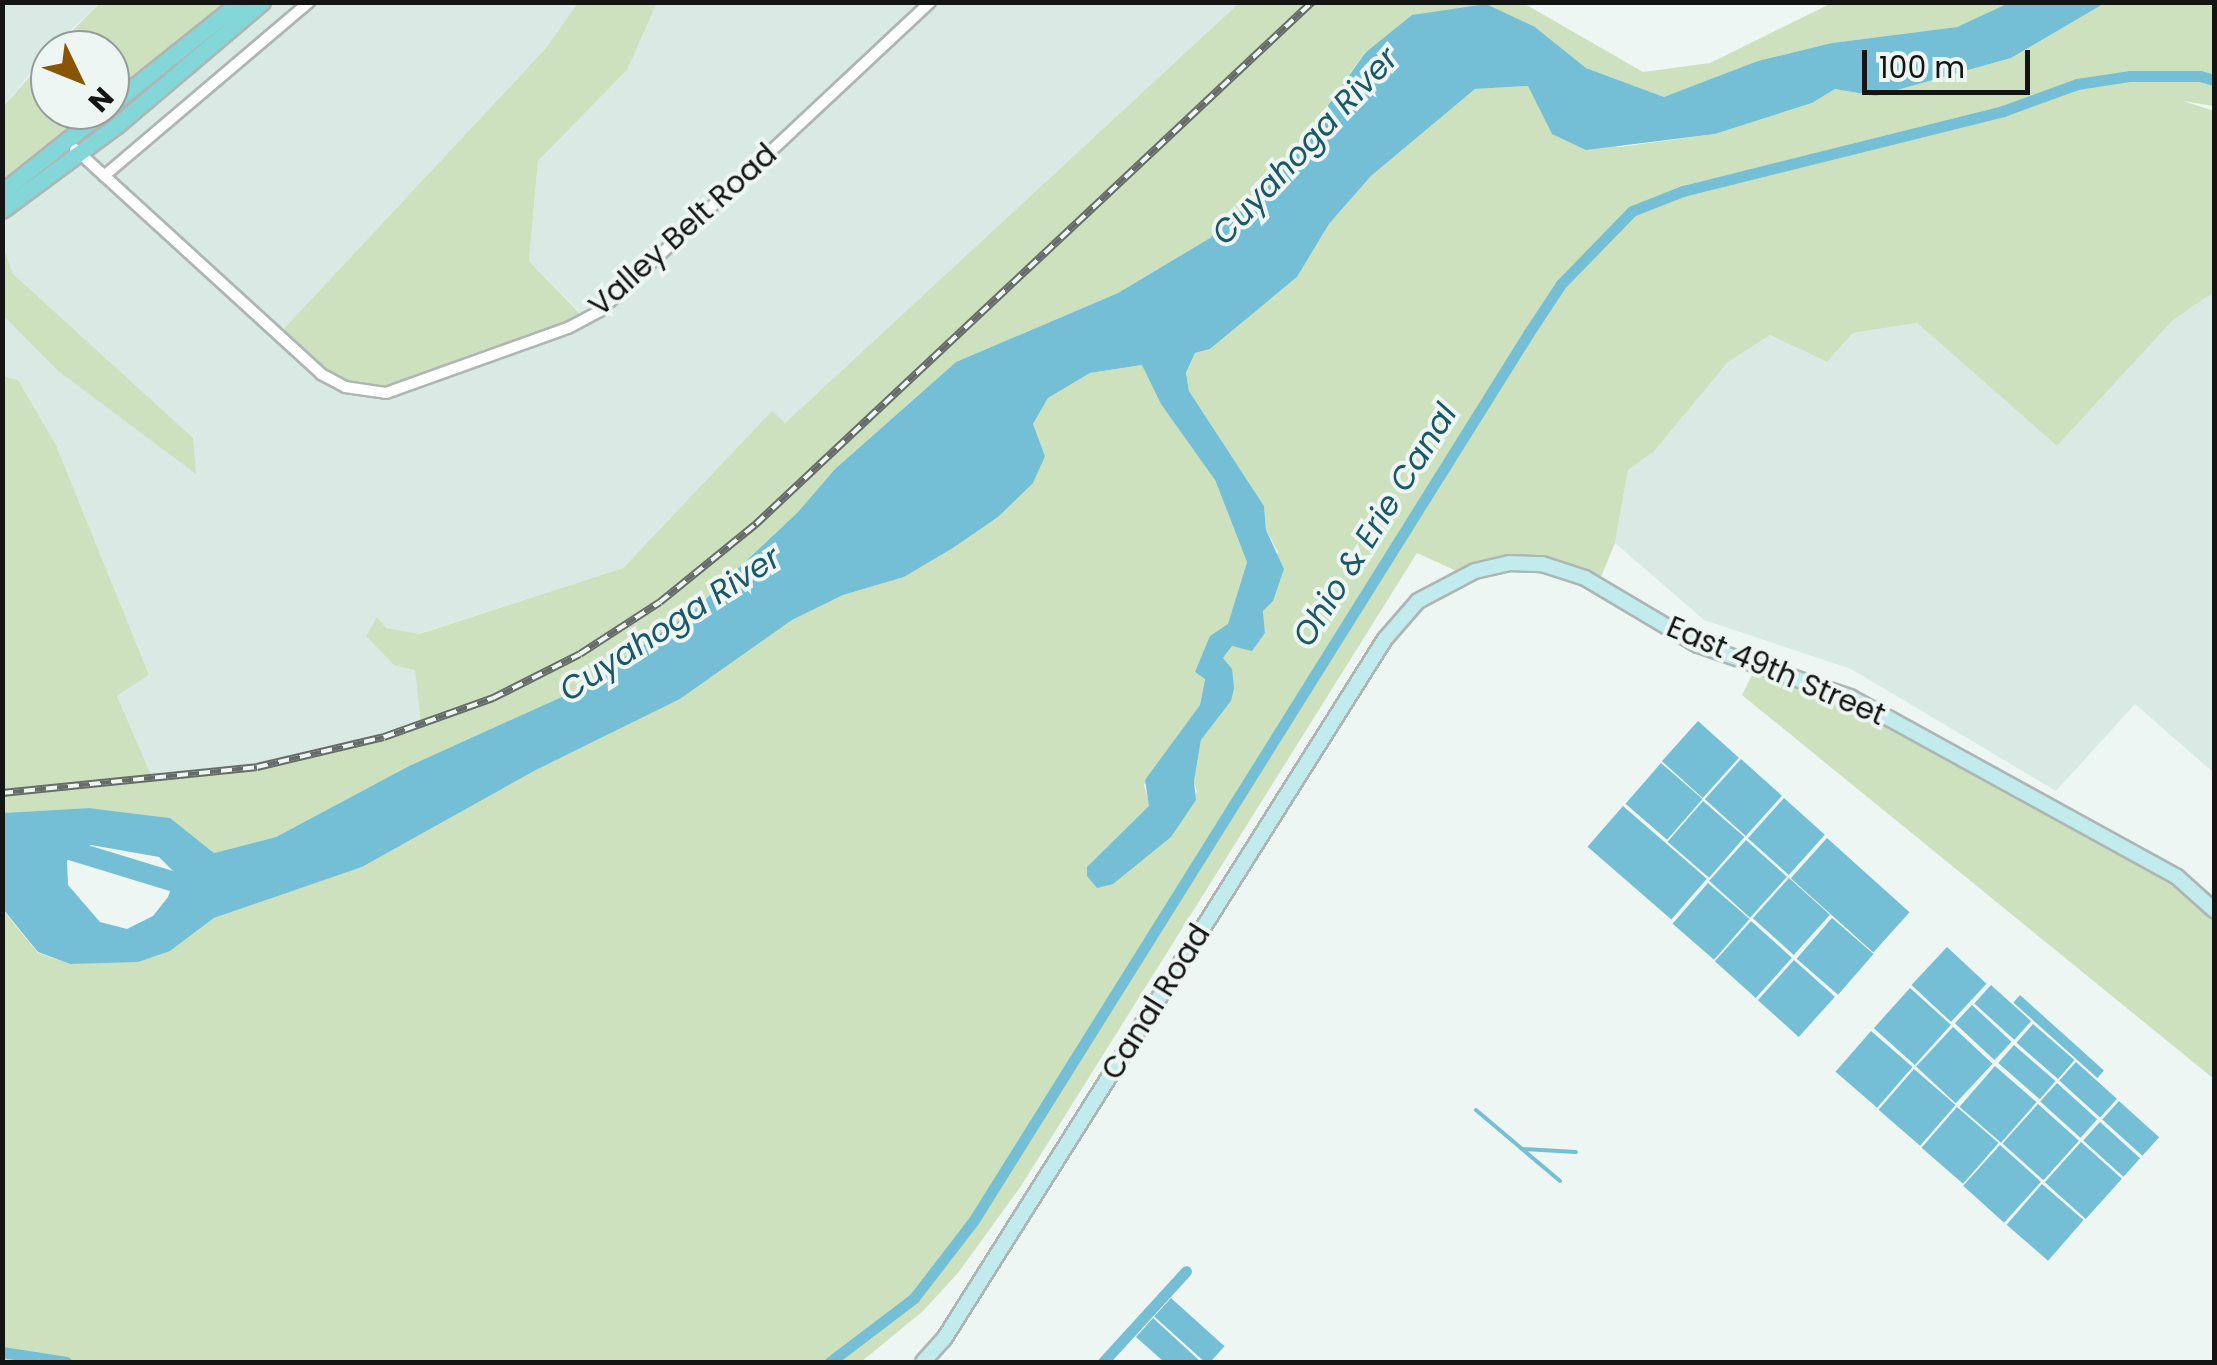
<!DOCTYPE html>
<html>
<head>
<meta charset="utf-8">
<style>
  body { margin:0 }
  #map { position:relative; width:2217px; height:1365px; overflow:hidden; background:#eef6f3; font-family:Poppins,sans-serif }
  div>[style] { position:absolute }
  .built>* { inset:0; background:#d9eae5 }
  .green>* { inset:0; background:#cde1be }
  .water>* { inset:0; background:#74bfd6; transform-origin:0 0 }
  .stream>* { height:4px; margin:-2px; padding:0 2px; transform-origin:2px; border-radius:2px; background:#74bfd6 }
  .canal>* { height:11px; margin:-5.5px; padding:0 5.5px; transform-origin:5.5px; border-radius:5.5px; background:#74bfd6 }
  .river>* { height:20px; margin:-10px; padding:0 10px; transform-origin:10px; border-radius:10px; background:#74bfd6 }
  .roads { filter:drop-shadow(2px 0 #aeb6b4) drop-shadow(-2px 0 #aeb6b4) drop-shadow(0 2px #aeb6b4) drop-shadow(0 -2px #aeb6b4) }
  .street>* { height:10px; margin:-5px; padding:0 5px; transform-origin:5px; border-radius:5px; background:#fff }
  .secondary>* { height:14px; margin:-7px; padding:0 7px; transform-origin:7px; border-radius:7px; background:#c1ebec }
  .primary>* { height:15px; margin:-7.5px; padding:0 7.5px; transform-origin:7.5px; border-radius:7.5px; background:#83d7d9 }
  .rail>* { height:8px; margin-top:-4px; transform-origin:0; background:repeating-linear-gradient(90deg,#eef6f3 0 11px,#676c6a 0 22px); box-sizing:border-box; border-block:2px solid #676c6a }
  span { translate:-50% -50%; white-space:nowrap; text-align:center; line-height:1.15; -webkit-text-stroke:8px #eef6f3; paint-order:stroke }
  .street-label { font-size:30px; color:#121514 }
  .water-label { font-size:32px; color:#1a5768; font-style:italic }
  .frame { position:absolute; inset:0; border:5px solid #121514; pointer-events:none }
  .north { position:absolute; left:30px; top:30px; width:100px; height:100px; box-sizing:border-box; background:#eef6f3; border:2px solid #969c9a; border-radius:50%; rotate:133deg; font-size:28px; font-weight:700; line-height:40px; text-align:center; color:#121514 }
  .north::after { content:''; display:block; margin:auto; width:35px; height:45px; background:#8a5405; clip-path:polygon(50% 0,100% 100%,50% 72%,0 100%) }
  .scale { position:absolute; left:1862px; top:50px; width:168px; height:45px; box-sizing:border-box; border:5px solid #121514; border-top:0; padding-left:12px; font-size:30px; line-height:35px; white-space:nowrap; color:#121514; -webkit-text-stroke:8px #eef6f3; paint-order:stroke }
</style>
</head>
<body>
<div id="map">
  <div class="built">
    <div style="clip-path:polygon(3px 3px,100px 3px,50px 50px,3px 107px)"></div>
    <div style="clip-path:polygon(262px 3px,578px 3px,545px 49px,279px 334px,585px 318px,529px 261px,538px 161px,627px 70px,657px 3px,1239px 3px,785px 423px,772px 412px,623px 568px,411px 636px,422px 724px,384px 737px,270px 763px,152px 778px,117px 696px,149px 675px,56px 445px,18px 380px,3px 376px,3px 210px)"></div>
    <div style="clip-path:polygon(2214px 292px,2214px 773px,2135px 704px,2056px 791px,1851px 669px,1704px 620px,1615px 543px,1628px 470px,1727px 363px,1770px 335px,1827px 362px,1853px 333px,1917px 323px,2057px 446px,2173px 320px)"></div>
  </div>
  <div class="green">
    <div style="clip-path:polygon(100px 3px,240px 3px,147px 81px,68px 143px,3px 192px,3px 107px,50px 53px,50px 110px,110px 110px,110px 50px,53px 50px)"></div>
    <div style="clip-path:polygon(578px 3px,657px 3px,627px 70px,538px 161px,529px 261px,585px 319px,405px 388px,345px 387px,278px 335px,545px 49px)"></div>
    <div style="clip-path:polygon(1239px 3px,1523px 3px,1643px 72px,1710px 63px,1832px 3px,2011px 3px,1957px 27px,1832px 43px,1664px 97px,1586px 68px,1535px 27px,1365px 52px,1276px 179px,1210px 238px,1118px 293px,956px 362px,835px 469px,798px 512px,693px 611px,575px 691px,409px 766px,276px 837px,214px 853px,169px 818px,89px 808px,3px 813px,2px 376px,18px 380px,56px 445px,149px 675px,117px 696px,152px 777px,270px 763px,384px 737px,421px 724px,415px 670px,394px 665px,366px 636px,377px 617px,386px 628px,419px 634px,623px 568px,772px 411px,785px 423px)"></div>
    <div style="clip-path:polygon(2105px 3px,2214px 3px,2214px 106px,2183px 101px,2214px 111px,2214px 292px,2173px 320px,2057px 446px,1917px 323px,1853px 333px,1827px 362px,1770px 335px,1727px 363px,1654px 451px,1628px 470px,1615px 543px,1598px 584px,1541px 564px,1465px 575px,1417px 553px,1021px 1186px,958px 1273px,923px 1311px,861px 1362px,3px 1362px,2px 909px,38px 953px,70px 964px,170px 951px,214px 918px,362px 867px,536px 770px,680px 699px,792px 620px,843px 595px,904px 577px,953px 548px,998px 517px,1045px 456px,1033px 424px,1048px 398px,1090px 373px,1143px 365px,1214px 478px,1247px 562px,1228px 625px,1195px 672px,1205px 678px,1200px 705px,1144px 785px,1149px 802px,1181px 820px,1197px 791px,1194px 782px,1201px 740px,1231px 701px,1223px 658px,1232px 646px,1252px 650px,1265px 633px,1263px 610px,1278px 552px,1266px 530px,1264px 506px,1189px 391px,1186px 374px,1195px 353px,1210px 349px,1297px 277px,1329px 224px,1371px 176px,1475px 89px,1528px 86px,1553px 134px,1619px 147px,1715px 134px,1812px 103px,1835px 89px,1876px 96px,2011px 58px)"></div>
    <div style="clip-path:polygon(3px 247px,13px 274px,193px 438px,196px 474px,57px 370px,3px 315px)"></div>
    <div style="clip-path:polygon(1757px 665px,1850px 697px,2177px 877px,2214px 912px,2214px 1079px,1742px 695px)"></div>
  </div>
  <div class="water">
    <div style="clip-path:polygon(evenodd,2011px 2px,2105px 3px,2011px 58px,1876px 96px,1835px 89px,1812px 103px,1715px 134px,1586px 150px,1552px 134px,1528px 86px,1475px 89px,1371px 176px,1329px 224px,1297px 277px,1210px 349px,1195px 353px,1186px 373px,1189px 391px,1264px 506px,1266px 530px,1284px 569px,1273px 601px,1263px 611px,1265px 633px,1252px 651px,1232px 646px,1223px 658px,1232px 669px,1234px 688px,1231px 701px,1201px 740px,1194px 782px,1196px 800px,1171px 837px,1113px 884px,1097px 888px,1087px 876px,1087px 867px,1149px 806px,1145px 780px,1200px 705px,1205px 679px,1195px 672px,1210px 636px,1228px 624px,1247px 562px,1215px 480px,1161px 404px,1142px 365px,1090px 373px,1048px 398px,1033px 424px,1045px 456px,1033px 483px,998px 517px,953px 548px,904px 577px,843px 595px,792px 620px,680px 699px,536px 770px,362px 867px,214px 918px,170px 951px,138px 962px,70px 964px,38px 952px,3px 909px,3px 813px,89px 808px,170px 818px,214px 853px,276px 837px,409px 766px,575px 691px,693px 611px,798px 512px,835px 469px,956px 362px,1118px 293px,1210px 238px,1276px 179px,1365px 53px,1412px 15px,1486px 4px,1535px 27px,1586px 68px,1664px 97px,1758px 61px,1832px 43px,1957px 27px,2011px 2px,91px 845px,159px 857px,176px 874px,168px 897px,153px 916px,127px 929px,100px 922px,68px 885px,67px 861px,76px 850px,91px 845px)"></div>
    <div style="left:1698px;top:721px;width:55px;height:54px;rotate:42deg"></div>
    <div style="left:1741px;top:759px;width:55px;height:54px;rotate:42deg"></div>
    <div style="left:1661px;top:763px;width:55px;height:54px;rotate:41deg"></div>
    <div style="left:1784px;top:798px;width:55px;height:54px;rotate:42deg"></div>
    <div style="left:1703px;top:801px;width:55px;height:54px;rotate:41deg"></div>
    <div style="left:1623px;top:806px;width:111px;height:54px;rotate:41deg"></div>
    <div style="left:1827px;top:838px;width:111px;height:54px;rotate:42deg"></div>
    <div style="left:1746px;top:840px;width:55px;height:55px;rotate:42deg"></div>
    <div style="left:1789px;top:878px;width:55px;height:54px;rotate:42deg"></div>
    <div style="left:1708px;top:883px;width:55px;height:54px;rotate:41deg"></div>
    <div style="left:1832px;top:918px;width:55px;height:54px;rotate:41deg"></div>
    <div style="left:1751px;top:921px;width:55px;height:54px;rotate:42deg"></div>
    <div style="left:1947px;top:947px;width:54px;height:52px;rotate:43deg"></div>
    <div style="left:1794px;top:960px;width:55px;height:54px;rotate:42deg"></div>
    <div style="left:1991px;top:985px;width:54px;height:25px;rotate:42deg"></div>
    <div style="left:1910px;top:988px;width:55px;height:54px;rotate:42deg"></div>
    <div style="left:2020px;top:995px;width:113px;height:10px;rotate:42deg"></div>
    <div style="left:1972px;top:1005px;width:54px;height:25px;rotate:43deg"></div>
    <div style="left:2033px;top:1024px;width:55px;height:25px;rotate:41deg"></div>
    <div style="left:1953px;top:1027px;width:54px;height:54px;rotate:43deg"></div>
    <div style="left:1871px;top:1031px;width:55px;height:54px;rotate:41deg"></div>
    <div style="left:2014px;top:1045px;width:55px;height:24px;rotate:41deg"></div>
    <div style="left:2076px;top:1062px;width:55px;height:25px;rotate:42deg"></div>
    <div style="left:1995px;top:1066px;width:55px;height:54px;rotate:41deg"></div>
    <div style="left:1914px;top:1069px;width:55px;height:54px;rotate:41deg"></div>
    <div style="left:2057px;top:1083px;width:54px;height:25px;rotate:42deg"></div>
    <div style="left:2119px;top:1101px;width:54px;height:25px;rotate:42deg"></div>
    <div style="left:2038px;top:1104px;width:55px;height:53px;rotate:42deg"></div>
    <div style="left:1957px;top:1107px;width:55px;height:54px;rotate:41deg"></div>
    <div style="left:2100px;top:1122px;width:54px;height:25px;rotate:42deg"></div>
    <div style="left:2081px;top:1142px;width:55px;height:54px;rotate:42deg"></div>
    <div style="left:2000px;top:1145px;width:55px;height:55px;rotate:42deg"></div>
    <div style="left:2042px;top:1184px;width:55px;height:54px;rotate:41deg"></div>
    <div style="left:1171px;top:1298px;width:72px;height:25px;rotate:42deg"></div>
    <div style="clip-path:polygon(1153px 1318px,1201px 1362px,1164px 1362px,1136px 1337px)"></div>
  </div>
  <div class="stream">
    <div style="left:1476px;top:1110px;width:110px;rotate:40.2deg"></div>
    <div style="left:1522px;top:1149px;width:54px;rotate:3.2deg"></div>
  </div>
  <div class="canal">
    <div style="left:2px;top:1352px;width:65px;rotate:8.9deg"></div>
    <div style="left:830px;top:1362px;width:106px;rotate:-37.3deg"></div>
    <div style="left:914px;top:1298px;width:98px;rotate:-52.4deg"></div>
    <div style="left:974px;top:1220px;width:1045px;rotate:-57.98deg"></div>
    <div style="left:1528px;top:334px;width:60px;rotate:-56.6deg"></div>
    <div style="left:1561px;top:284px;width:102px;rotate:-45.8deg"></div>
    <div style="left:1632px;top:211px;width:55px;rotate:-21.4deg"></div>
    <div style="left:1683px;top:191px;width:330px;rotate:-14deg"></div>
    <div style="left:2003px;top:111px;width:79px;rotate:-20deg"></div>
    <div style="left:2077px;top:84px;width:54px;rotate:-8.6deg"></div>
    <div style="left:2130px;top:76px;width:70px"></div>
    <div style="left:2200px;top:76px;width:15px;rotate:16deg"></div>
    <div style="left:1103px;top:1362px;width:123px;rotate:-47.6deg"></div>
  </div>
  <div class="river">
    <div style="left:2px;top:834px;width:22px;rotate:5deg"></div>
    <div style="left:24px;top:836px;width:181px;rotate:17deg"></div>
  </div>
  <div class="roads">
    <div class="street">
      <div style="left:75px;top:149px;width:333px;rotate:42.4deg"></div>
      <div style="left:321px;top:374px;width:27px;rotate:28deg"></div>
      <div style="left:345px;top:387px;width:41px;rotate:8.3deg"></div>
      <div style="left:386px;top:393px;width:193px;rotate:-19.7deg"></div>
      <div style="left:568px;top:328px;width:36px;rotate:-28deg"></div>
      <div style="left:600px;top:311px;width:452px;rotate:-43.1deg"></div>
      <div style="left:104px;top:176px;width:269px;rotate:-40.3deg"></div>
    </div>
    <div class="secondary">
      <div style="left:923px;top:1362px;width:31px;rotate:-48deg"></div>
      <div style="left:944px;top:1339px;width:827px;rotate:-57.79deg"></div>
      <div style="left:1385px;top:639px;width:50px;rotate:-49deg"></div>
      <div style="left:1418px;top:601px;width:64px;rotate:-27.8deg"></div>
      <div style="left:1475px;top:571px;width:35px;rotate:-13deg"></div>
      <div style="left:1509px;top:563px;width:33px;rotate:2deg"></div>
      <div style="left:1542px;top:564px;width:45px;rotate:18deg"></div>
      <div style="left:1585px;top:578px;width:131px;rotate:30.7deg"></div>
      <div style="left:1698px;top:645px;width:161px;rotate:18.9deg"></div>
      <div style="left:1850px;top:697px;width:373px;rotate:28.8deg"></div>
      <div style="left:2177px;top:877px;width:50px;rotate:41.7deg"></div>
    </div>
    <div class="primary">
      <div style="left:2px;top:192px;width:305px;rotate:-38.6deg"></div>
      <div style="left:2px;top:210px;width:143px;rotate:-36.5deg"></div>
      <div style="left:117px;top:125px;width:190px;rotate:-40.3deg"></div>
    </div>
  </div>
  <div class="rail">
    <div style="left:2px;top:793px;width:256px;rotate:-5.8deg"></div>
    <div style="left:257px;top:767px;width:130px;rotate:-13.3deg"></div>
    <div style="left:384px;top:737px;width:116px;rotate:-19.7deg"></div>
    <div style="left:493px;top:698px;width:97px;rotate:-26.8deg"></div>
    <div style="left:580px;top:654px;width:95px;rotate:-33deg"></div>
    <div style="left:660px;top:602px;width:124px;rotate:-39.1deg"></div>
    <div style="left:756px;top:524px;width:763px;rotate:-43.19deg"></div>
  </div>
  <div class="street-label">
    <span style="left:683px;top:230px;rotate:-42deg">Valley Belt Road</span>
    <span style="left:1776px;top:671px;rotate:23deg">East 49th Street</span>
    <span style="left:1156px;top:1002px;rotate:-58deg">Canal Road</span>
  </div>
  <div class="water-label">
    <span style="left:1305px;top:146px;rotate:-47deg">Cuyahoga River</span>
    <span style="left:1375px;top:525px;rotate:-58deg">Ohio &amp; Erie Canal</span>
    <span style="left:670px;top:624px;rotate:-33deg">Cuyahoga River</span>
  </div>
  <div class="frame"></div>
  <div class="north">N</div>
  <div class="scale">100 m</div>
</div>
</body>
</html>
